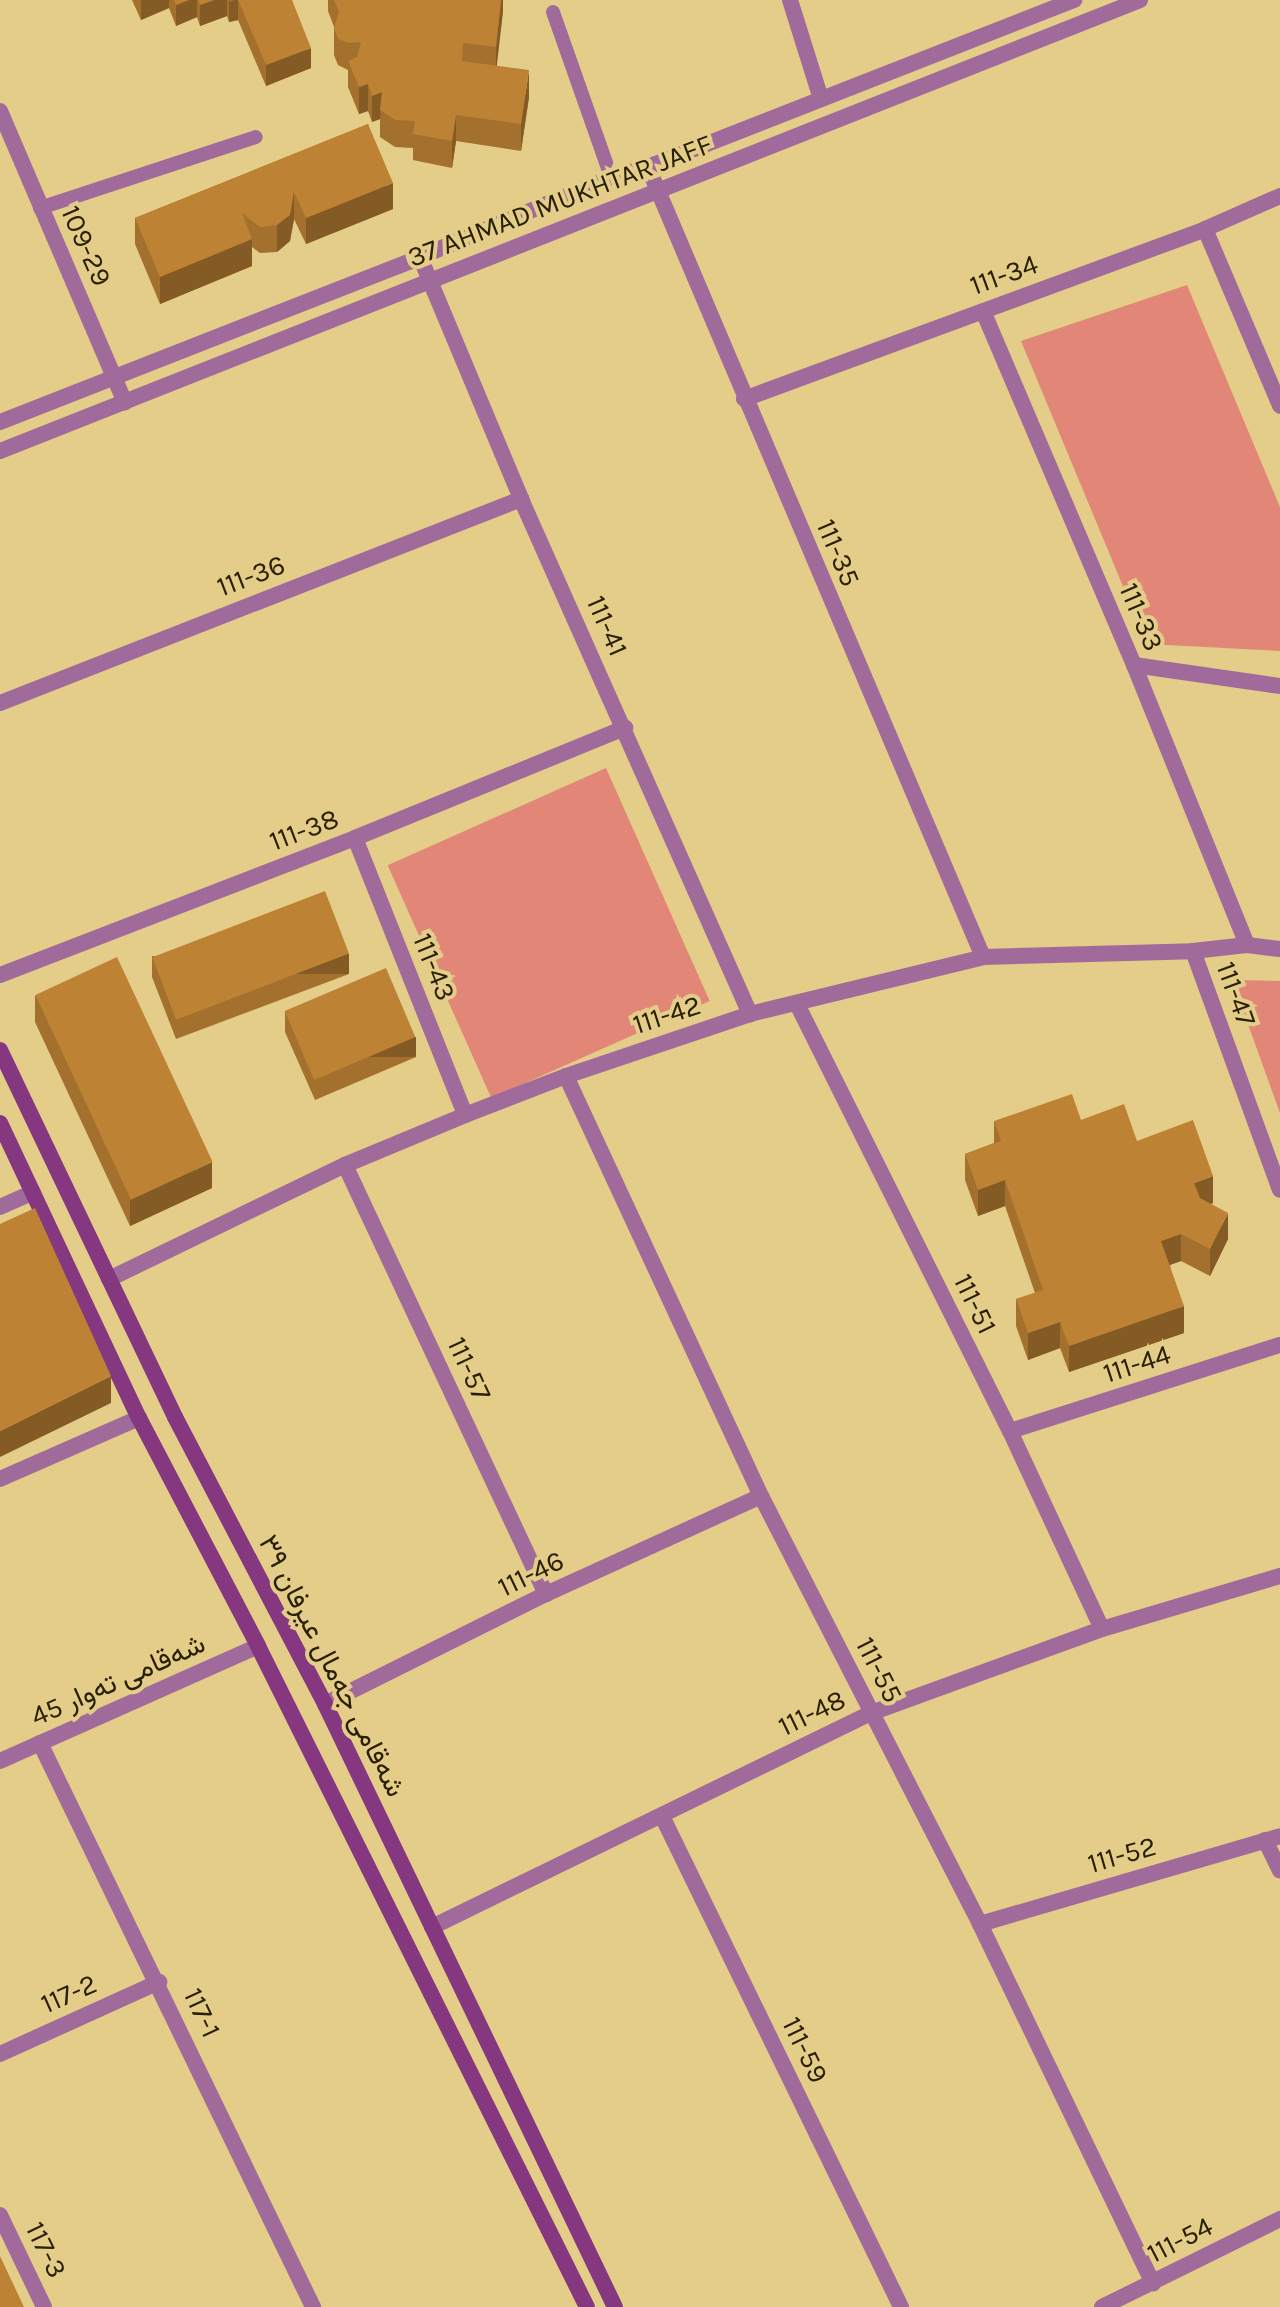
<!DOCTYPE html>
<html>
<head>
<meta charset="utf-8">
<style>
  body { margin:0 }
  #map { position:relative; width:1280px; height:2307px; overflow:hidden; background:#e4cc89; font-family:Karla,Vazirmatn,sans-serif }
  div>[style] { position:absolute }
  .green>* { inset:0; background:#e28778; transform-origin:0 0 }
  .service>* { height:14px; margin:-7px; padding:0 7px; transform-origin:7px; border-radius:7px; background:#a06b9b }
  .minor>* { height:16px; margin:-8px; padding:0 8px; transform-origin:8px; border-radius:8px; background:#a06b9b }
  .tertiary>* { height:16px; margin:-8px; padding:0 8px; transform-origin:8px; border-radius:8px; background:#a06b9b }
  .secondary>* { height:16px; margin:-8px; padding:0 8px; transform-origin:8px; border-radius:8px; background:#853880 }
  .wall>* { inset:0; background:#a3702e }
  .shaded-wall>* { inset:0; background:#855b25; transform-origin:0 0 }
  .building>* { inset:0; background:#be8235; transform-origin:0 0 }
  span { translate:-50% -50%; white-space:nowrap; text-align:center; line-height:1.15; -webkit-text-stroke:8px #e4cc89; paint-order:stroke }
  .street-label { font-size:28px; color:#281f03 }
</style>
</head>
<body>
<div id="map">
  <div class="green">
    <div style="clip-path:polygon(1187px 285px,1280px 507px,1280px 651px,1147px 644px,1021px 341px)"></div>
    <div style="left:606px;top:768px;width:255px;height:239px;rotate:66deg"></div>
    <div style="clip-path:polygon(1232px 980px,1280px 981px,1280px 1113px)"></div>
  </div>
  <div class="service">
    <div style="left:553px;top:12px;width:175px;rotate:70.6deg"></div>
    <div style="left:40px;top:208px;width:227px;rotate:-18.2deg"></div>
  </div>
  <div class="minor">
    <div style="left:790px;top:0;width:104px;rotate:72.6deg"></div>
    <div style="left:0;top:111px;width:317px;rotate:66.8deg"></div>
    <div style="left:648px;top:167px;width:858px;rotate:67.02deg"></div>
    <div style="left:1205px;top:229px;width:192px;rotate:67deg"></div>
    <div style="left:420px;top:257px;width:262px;rotate:67.3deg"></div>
    <div style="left:521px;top:499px;width:564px;rotate:66.03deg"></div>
    <div style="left:983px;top:311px;width:385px;rotate:66.9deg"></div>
    <div style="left:1134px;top:665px;width:302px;rotate:68deg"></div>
    <div style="left:744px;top:399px;width:491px;rotate:-20.2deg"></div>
    <div style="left:1205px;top:229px;width:82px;rotate:-23.7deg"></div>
    <div style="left:1134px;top:665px;width:148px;rotate:8.2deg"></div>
    <div style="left:0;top:703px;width:560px;rotate:-21.38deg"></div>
    <div style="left:355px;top:838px;width:298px;rotate:68.3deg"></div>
    <div style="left:1193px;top:951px;width:254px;rotate:70deg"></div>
    <div style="left:0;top:975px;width:381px;rotate:-21.1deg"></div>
    <div style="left:355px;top:838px;width:292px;rotate:-22.2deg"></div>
    <div style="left:797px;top:1004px;width:477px;rotate:63.5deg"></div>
    <div style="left:1010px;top:1431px;width:218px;rotate:65.1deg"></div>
    <div style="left:566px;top:1076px;width:463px;rotate:65.1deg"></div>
    <div style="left:761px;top:1496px;width:481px;rotate:62.9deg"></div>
    <div style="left:980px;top:1924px;width:399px;rotate:64.3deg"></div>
    <div style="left:345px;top:1165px;width:474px;rotate:64.9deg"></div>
    <div style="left:0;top:1207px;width:36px;rotate:-24deg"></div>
    <div style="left:109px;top:1279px;width:262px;rotate:-25.8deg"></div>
    <div style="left:345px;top:1165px;width:130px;rotate:-22.6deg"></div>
    <div style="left:465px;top:1115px;width:108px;rotate:-21.1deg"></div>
    <div style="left:566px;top:1076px;width:194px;rotate:-18.6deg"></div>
    <div style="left:750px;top:1014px;width:240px;rotate:-13.7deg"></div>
    <div style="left:983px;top:957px;width:210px;rotate:-1.6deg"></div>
    <div style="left:1193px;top:951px;width:54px;rotate:-6.3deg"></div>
    <div style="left:1247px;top:945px;width:33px;rotate:7deg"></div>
    <div style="left:1010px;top:1431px;width:283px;rotate:-17.7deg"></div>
    <div style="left:0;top:1479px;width:152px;rotate:-23.7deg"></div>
    <div style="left:325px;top:1704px;width:247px;rotate:-26.5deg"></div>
    <div style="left:546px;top:1594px;width:236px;rotate:-24.5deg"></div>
    <div style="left:40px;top:1743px;width:627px;rotate:64.17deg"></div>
    <div style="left:662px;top:1816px;width:546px;rotate:64.04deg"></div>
    <div style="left:1265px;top:1840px;width:34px;rotate:64deg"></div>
    <div style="left:980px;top:1924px;width:313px;rotate:-16.3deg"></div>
    <div style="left:432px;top:1927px;width:488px;rotate:-26deg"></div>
    <div style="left:871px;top:1713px;width:246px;rotate:-20deg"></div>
    <div style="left:1102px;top:1629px;width:186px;rotate:-16.6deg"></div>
    <div style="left:0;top:2054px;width:175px;rotate:-24.4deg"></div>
    <div style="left:0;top:2215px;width:102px;rotate:64.4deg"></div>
    <div style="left:1102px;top:2307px;width:199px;rotate:-26.3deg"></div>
  </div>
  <div class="tertiary">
    <div style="left:0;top:422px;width:451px;rotate:-21.4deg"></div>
    <div style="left:420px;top:257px;width:207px;rotate:-22.7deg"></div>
    <div style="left:611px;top:177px;width:38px;rotate:-15deg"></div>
    <div style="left:648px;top:167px;width:458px;rotate:-21.4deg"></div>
    <div style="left:0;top:451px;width:1226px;rotate:-21.58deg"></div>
    <div style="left:0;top:1761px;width:282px;rotate:-24deg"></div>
  </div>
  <div class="secondary">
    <div style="left:0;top:1050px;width:407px;rotate:64.5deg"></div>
    <div style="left:175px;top:1417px;width:324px;rotate:62.4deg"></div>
    <div style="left:325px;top:1704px;width:669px;rotate:64.32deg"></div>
    <div style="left:0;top:1123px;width:326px;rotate:64.8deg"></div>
    <div style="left:139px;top:1418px;width:257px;rotate:62.4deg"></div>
    <div style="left:258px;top:1646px;width:738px;rotate:63.54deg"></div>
  </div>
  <div class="wall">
    <div style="clip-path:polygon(132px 0,292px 0,311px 68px,266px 86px,238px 20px,229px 22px,227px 16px,200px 26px,197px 17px,176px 26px,169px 8px,141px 20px)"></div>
    <div style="clip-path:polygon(328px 0,503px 0,503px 11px,496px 66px,529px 97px,521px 151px,456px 141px,452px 168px,413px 160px,413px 148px,395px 147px,380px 137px,380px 119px,372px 122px,368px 111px,359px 114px,348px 87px,348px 70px,338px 65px,334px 55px,334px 27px,328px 11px)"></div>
    <div style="clip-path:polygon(368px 124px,393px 209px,306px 244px,294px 219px,290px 241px,277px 252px,260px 253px,252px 247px,252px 266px,160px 304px,135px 244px,135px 218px)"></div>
    <div style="clip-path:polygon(152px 956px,349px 974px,176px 1039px,152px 977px)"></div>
    <div style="clip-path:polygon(35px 995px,212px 1188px,130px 1226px,35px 1022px)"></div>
    <div style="clip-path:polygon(285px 1011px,416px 1057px,315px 1100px,285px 1032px)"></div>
    <div style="clip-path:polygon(1081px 1120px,1137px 1141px,1213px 1203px,1210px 1204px,1228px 1239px,1210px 1276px,1181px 1261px,1170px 1265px,1184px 1333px,1069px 1372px,1060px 1348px,1028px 1360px,1016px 1326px,1016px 1299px,1035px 1293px,1005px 1206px,978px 1216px,965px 1180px,965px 1154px,994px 1143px,994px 1121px)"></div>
  </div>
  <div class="shaded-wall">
    <div style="clip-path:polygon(141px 0,169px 0,169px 8px,141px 20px)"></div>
    <div style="clip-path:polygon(189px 0,197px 0,197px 17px,176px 26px,176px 5px)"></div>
    <div style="clip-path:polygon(214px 0,227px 0,227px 16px,200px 26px,200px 5px)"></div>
    <div style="clip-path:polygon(235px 0,238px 0,238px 20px,229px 22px,229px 2px)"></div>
    <div style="clip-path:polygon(501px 0,503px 0,503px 11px,496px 73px,496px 47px)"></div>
    <div style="clip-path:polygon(311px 48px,311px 68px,266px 86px,266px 65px)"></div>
    <div style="clip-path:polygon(529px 70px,529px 97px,521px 151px,521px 124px)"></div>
    <div style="clip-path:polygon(368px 84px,368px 111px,359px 114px,359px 87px)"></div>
    <div style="clip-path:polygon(382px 92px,380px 119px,372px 122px,372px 96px)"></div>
    <div style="clip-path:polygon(456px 115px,456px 141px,452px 168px,452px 141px)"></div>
    <div style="clip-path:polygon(393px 183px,393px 209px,306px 244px,306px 218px)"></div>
    <div style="clip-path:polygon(294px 192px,294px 219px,290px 241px,277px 252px,277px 225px)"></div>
    <div style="clip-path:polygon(252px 239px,252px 266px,160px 304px,160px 277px)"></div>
    <div style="left:349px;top:954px;width:20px;height:185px;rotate:90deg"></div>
    <div style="left:416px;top:1037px;width:20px;height:110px;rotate:90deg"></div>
    <div style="clip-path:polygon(212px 1162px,212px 1188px,130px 1226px,130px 1200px)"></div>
    <div style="clip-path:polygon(1213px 1176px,1213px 1203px,1194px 1209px,1194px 1183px)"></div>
    <div style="clip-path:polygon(1005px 1180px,1005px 1206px,978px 1216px,978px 1190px)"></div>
    <div style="clip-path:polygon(1228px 1213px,1228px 1239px,1210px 1276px,1210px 1249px)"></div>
    <div style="clip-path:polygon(1181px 1234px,1181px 1261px,1161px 1268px,1161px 1241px)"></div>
    <div style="clip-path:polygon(1184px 1306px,1184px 1333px,1069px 1372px,1069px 1346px)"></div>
    <div style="clip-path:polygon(1060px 1322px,1060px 1348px,1028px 1360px,1028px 1333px)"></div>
    <div style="clip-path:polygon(111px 1376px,111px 1403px,0 1457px,0 1431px)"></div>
  </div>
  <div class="building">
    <div style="clip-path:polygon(174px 0,189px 0,176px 5px)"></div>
    <div style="clip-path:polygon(198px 0,214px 0,200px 5px)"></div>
    <div style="clip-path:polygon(238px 0,292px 0,311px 48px,266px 65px)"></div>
    <div style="clip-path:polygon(334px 0,501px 0,496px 47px,463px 43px,462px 61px,529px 70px,521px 124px,456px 115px,452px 141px,413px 134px,415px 121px,395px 120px,380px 110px,382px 92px,372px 96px,368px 84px,359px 87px,348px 61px,357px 57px,361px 42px,349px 43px,338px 39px,334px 28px,339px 11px)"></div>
    <div style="clip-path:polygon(368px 124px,393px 183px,306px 218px,294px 192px,290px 215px,277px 225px,260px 227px,242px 213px,252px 239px,160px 277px,135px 218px)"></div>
    <div style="left:325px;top:891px;width:67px;height:185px;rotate:69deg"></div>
    <div style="left:117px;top:957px;width:226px;height:90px;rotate:65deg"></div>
    <div style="left:386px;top:968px;width:75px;height:110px;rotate:67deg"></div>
    <div style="clip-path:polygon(1072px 1094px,1081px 1120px,1124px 1104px,1137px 1141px,1193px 1120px,1213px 1176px,1194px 1183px,1200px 1198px,1228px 1213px,1210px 1249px,1181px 1234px,1161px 1241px,1184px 1306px,1069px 1346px,1060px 1322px,1028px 1333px,1016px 1299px,1043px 1290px,1005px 1180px,978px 1190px,965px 1154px,1001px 1141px,994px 1121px)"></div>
    <div style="clip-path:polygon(35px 1208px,111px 1376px,0 1431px,0 1224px)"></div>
    <div style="clip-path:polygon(0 2256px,24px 2307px,0 2307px)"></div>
  </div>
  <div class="street-label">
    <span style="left:560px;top:201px;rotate:-21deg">37 AHMAD MUKHTAR JAFF</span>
    <span style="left:86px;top:246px;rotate:66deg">109-29</span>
    <span style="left:1004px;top:275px;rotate:-20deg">111-34</span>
    <span style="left:838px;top:553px;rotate:67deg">111-35</span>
    <span style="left:251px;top:576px;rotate:-21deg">111-36</span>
    <span style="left:1141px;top:617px;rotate:67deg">111-33</span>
    <span style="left:607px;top:626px;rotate:66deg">111-41</span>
    <span style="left:304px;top:830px;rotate:-21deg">111-38</span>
    <span style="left:434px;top:967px;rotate:68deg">111-43</span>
    <span style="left:1236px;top:994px;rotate:70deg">111-47</span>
    <span style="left:667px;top:1015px;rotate:-18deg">111-42</span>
    <span style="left:975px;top:1304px;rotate:64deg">111-51</span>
    <span style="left:1137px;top:1364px;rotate:-18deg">111-44</span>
    <span style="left:469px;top:1369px;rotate:65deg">111-57</span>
    <span style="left:531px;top:1574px;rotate:-26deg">111-46</span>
    <span style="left:332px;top:1666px;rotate:63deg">شەقامی جەمال عیرفان ٣٩</span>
    <span style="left:879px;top:1670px;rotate:63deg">111-55</span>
    <span style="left:118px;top:1680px;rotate:-24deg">شەقامی تەوار 45</span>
    <span style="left:812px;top:1713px;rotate:-26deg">111-48</span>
    <span style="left:1122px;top:1855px;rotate:-16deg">111-52</span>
    <span style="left:69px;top:1994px;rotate:-24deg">117-2</span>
    <span style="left:202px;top:2013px;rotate:65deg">117-1</span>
    <span style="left:805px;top:2050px;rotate:64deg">111-59</span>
    <span style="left:1180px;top:2240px;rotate:-27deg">111-54</span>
    <span style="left:46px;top:2250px;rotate:64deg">117-3</span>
  </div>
</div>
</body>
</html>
